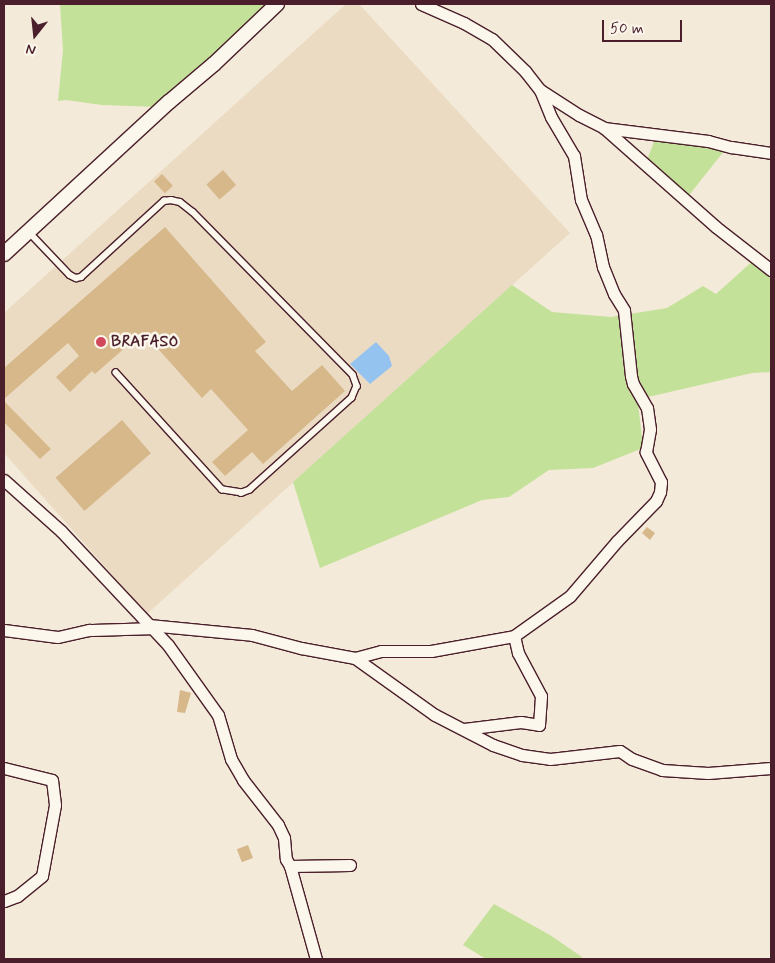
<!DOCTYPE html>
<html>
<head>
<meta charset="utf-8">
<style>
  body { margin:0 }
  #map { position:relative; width:775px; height:963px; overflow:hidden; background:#f4ead9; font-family:Mynerve,sans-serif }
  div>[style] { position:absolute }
  .built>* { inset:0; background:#ebdbc2 }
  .green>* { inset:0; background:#c3e199 }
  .water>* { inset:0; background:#95c3f0 }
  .building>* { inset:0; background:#d7b88b; transform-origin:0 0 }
  .roads { filter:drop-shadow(1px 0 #4a1f2b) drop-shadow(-1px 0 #4a1f2b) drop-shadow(0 1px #4a1f2b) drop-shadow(0 -1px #4a1f2b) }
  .service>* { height:5.5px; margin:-2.75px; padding:0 2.75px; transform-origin:2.75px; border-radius:2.75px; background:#fbf7ec }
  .minor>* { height:11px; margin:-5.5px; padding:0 5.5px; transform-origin:5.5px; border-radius:5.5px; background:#fbf7ec }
  .tertiary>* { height:14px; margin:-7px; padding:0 7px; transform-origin:7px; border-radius:7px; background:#fbf7ec }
  .dots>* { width:14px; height:14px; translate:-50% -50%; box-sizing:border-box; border:2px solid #fbf7ec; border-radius:50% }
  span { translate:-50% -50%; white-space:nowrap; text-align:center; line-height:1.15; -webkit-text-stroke:5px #fbf7ec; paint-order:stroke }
  .poi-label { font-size:16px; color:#4a1f2b; font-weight:700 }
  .left { translate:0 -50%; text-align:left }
  .frame { position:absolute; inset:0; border:5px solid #4a1f2b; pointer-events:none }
  .north { position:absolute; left:10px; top:10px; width:50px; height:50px; -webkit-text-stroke:4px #fbf7ec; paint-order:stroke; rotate:196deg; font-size:14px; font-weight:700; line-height:20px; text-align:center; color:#4a1f2b }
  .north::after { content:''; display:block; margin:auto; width:18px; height:22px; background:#4a1f2b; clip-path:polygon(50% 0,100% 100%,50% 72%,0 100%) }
  .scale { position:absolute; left:602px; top:20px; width:80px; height:22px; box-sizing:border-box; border:2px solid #4a1f2b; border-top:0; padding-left:6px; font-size:15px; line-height:18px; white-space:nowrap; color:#4a1f2b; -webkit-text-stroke:4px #fbf7ec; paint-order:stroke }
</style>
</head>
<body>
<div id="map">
  <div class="built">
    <div style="clip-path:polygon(346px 4px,359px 4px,570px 233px,147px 614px,4px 453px,4px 313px)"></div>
  </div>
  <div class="green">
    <div style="clip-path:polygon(60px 4px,266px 4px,159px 107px,102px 105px,66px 100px,58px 101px,63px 50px)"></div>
    <div style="clip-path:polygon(657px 134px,728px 146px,686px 199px,645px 165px)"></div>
    <div style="clip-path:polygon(755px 259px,771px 273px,771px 372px,752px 373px,648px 397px,638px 403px,643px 448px,593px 468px,549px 470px,509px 497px,482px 500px,320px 568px,293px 482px,512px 285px,552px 312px,611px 317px,667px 308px,703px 286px,716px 294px)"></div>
    <div style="clip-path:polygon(494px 904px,550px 935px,582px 957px,580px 959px,486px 959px,463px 945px)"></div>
  </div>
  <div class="water">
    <div style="clip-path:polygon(376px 342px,389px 356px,392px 366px,370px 384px,350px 364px)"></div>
  </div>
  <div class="building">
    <div style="left:223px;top:170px;width:20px;height:22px;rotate:49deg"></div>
    <div style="left:162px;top:174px;width:16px;height:11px;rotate:47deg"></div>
    <div style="clip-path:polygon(165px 227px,266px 342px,255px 351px,292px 391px,322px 365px,345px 391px,263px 464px,252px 452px,225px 476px,212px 462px,248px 430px,211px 389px,202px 398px,143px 332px,95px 374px,92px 371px,70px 392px,56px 377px,79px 356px,68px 343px,4px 399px,4px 368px)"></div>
    <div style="clip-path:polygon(4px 401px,51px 449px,40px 459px,4px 422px)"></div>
    <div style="left:122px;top:420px;width:44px;height:88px;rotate:49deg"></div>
    <div style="clip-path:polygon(647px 527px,655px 533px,650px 540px,642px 533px)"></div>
    <div style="clip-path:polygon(180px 690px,191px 693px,185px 713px,177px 712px)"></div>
    <div style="left:248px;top:845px;width:14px;height:12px;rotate:69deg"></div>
  </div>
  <div class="roads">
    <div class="service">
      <div style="left:29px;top:232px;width:59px;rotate:46.4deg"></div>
      <div style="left:70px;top:275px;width:7px;rotate:27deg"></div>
      <div style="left:76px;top:278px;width:5px;rotate:-11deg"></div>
      <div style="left:81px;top:277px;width:113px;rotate:-42.5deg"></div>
      <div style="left:164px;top:201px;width:7px;rotate:-8deg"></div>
      <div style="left:171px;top:200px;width:9px;rotate:13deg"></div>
      <div style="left:180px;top:202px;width:16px;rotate:38deg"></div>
      <div style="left:193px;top:212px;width:228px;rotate:45.5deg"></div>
      <div style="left:353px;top:375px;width:12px;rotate:70deg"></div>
      <div style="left:357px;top:386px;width:13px;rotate:113deg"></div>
      <div style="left:352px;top:398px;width:137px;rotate:138deg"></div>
      <div style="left:250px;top:490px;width:9px;rotate:159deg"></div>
      <div style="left:242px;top:493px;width:20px;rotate:-171deg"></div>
      <div style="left:222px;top:490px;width:158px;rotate:-132.2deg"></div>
    </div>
    <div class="minor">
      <div style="left:421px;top:4px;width:47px;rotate:23.8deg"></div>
      <div style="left:464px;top:23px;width:32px;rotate:30deg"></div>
      <div style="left:492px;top:39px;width:46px;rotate:44.1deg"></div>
      <div style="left:525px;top:71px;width:24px;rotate:52deg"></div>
      <div style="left:540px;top:90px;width:46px;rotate:32.7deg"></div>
      <div style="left:579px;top:115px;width:28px;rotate:27deg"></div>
      <div style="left:604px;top:128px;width:149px;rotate:41.5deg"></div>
      <div style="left:716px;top:227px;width:70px;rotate:38deg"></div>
      <div style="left:604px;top:128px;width:105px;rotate:7.1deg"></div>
      <div style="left:708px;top:141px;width:24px;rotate:15deg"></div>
      <div style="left:731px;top:147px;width:40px;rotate:8.5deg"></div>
      <div style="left:4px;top:480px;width:76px;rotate:41.8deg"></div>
      <div style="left:61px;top:531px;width:156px;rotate:46.8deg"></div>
      <div style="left:168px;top:645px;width:86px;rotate:54.5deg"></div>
      <div style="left:218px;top:715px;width:46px;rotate:73.5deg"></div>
      <div style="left:231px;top:759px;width:24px;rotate:60deg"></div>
      <div style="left:243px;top:780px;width:57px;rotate:52.1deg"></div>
      <div style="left:278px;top:825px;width:14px;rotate:65deg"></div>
      <div style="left:284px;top:838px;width:21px;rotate:85deg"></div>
      <div style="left:286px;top:859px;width:8px;rotate:60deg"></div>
      <div style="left:290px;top:866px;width:60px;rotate:-1deg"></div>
      <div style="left:149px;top:625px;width:103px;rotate:5.5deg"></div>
      <div style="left:252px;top:635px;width:51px;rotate:14.9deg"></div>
      <div style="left:301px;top:648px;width:55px;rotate:10.5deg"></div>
      <div style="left:355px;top:658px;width:98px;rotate:35.5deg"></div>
      <div style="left:435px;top:715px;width:65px;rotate:27.3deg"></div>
      <div style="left:493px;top:745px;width:31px;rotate:19deg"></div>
      <div style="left:522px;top:755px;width:28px;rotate:8deg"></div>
      <div style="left:550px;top:759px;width:70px;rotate:-6.5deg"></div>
      <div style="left:620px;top:751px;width:14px;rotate:34deg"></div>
      <div style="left:632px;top:759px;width:32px;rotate:20deg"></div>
      <div style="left:662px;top:770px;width:46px;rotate:3.7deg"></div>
      <div style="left:708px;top:773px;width:63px;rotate:-4.5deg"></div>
      <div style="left:4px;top:630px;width:54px;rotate:7.4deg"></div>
      <div style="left:58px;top:637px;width:32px;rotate:-13deg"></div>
      <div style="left:89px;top:630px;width:62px;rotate:-1.8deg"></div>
      <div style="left:355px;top:658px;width:27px;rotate:-15deg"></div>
      <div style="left:381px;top:651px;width:50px"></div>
      <div style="left:431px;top:651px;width:84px;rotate:-10.2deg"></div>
      <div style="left:514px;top:636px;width:69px;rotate:-35.5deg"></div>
      <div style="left:570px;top:596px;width:72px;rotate:-49.5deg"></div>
      <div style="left:617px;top:541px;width:56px;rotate:-45.7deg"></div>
      <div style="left:656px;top:501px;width:10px;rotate:-66deg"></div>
      <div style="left:660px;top:492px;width:10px;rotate:-84deg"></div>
      <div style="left:661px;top:482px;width:34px;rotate:-117deg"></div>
      <div style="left:646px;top:452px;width:23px;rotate:-80deg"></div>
      <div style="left:650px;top:429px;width:21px;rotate:-98deg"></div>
      <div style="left:647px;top:408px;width:28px;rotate:-120deg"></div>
      <div style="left:633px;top:384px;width:8px;rotate:-104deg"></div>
      <div style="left:631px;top:376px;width:66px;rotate:-96.1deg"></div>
      <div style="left:624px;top:310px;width:19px;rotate:-122deg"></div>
      <div style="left:614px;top:294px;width:29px;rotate:-112deg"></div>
      <div style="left:603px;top:267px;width:33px;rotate:-102deg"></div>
      <div style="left:596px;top:235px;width:38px;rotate:-113deg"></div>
      <div style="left:581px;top:200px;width:45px;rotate:-99deg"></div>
      <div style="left:574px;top:156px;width:45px;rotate:-120.5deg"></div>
      <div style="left:551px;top:117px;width:29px;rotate:-112deg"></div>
      <div style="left:464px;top:729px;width:57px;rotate:-7deg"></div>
      <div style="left:521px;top:722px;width:18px;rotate:9deg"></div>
      <div style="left:539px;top:725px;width:29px;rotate:-86deg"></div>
      <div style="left:541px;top:696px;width:49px;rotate:-118.1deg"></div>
      <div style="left:518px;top:653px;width:17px;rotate:-103deg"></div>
      <div style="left:4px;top:768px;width:49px;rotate:14deg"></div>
      <div style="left:52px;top:780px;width:25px;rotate:83deg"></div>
      <div style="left:55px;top:805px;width:72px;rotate:100.4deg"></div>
      <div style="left:42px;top:876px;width:32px;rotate:141deg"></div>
      <div style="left:17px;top:896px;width:14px;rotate:159deg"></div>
      <div style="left:290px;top:866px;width:97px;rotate:74.4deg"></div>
    </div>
    <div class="tertiary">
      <div style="left:4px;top:254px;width:224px;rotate:-42.7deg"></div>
      <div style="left:169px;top:102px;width:59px;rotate:-40.2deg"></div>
      <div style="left:214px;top:64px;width:87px;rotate:-43.6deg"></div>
    </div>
  </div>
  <div class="dots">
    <div style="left:101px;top:342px;background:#d1495b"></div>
  </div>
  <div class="poi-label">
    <span class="left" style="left:111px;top:342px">BRAFASO</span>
  </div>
  <div class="frame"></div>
  <div class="north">N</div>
  <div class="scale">50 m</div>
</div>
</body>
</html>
